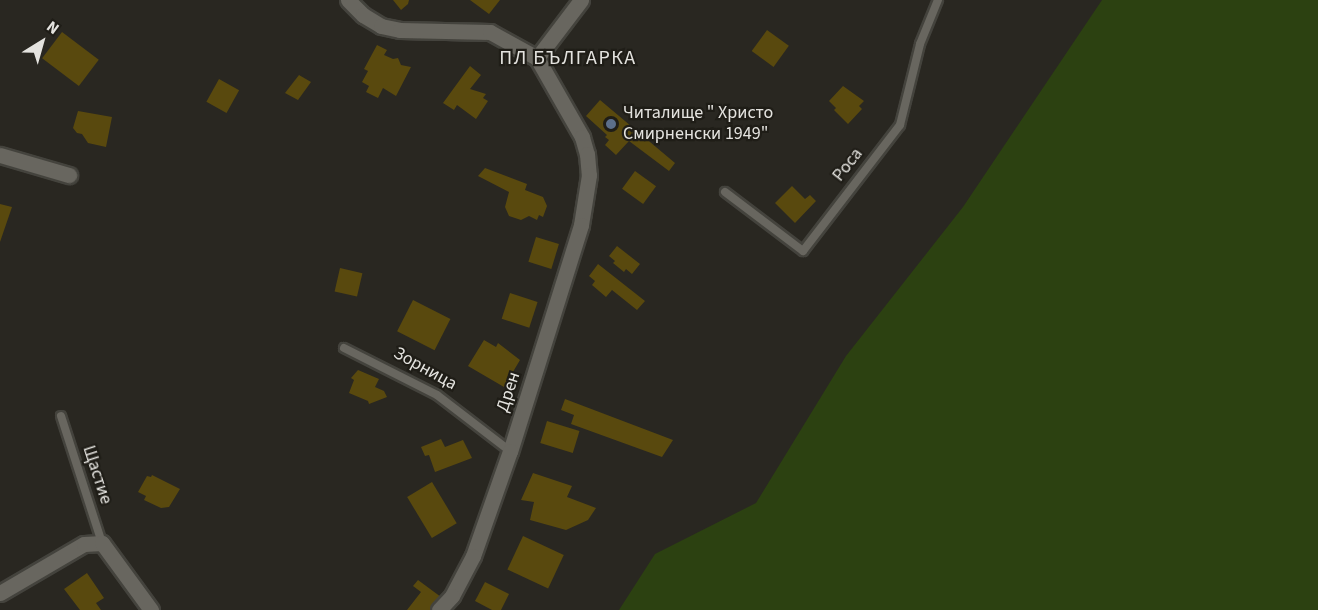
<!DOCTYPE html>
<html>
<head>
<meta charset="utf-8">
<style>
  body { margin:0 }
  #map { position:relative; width:1318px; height:610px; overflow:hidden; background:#292721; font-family:"Source Sans 3",sans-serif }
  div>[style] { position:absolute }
  .green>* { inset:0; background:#2c4111 }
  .building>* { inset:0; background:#59490e; transform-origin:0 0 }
  .roads { filter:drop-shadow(2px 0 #44433d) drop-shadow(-2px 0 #44433d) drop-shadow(0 2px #44433d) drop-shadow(0 -2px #44433d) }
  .lane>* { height:8px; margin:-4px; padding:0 4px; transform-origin:4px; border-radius:4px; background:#68665f }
  .street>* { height:15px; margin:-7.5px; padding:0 7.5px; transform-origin:7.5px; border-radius:7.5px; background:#68665f }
  .dots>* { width:16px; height:16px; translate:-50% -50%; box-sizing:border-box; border:3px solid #1f1d17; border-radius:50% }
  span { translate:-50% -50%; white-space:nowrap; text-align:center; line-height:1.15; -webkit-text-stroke:4.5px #1f1d17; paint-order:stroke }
  .poi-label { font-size:18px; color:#e4e3df }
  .left { translate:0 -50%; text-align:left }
  .street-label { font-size:18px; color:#e4e3df }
  .neighbourhood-label { font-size:20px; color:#e4e3df; letter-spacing:1.5px }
  .north { position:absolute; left:12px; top:12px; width:60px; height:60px; -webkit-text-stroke:4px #1f1d17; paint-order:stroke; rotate:37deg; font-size:16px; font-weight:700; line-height:24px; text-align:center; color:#e4e3df }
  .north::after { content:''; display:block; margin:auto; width:21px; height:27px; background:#e4e3df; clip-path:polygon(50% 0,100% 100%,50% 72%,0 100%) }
</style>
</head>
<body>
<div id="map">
  <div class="green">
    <div style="clip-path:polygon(1102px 0,1318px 0,1318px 610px,619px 610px,655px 554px,756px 503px,846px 356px,963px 207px)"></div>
  </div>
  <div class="building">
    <div style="clip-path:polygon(393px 0,409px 0,408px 4px,401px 10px)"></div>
    <div style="clip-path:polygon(470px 0,500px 0,489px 14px)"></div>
    <div style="left:767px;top:30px;width:27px;height:26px;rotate:36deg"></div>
    <div style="left:62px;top:32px;width:46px;height:33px;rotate:37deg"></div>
    <div style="clip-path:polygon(377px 45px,387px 50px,384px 55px,393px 59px,398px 58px,401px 65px,411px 67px,396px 96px,383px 88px,378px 98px,366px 92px,369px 86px,362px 82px,368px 71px,364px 69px)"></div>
    <div style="clip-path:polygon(470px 66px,481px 75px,470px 89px,486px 94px,483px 98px,488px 101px,476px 119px,457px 105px,454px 110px,443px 103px)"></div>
    <div style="clip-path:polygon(299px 75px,311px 82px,298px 100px,285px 93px)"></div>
    <div style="left:219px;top:79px;width:23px;height:26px;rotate:29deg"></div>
    <div style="clip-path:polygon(843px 86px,864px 101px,859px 106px,862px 109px,848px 124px,834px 110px,836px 108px,829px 101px)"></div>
    <div style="clip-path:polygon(600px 100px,675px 163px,669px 171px,629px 141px,616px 155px,605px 145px,609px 140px,605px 137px,607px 135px,586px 116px)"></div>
    <div style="clip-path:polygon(78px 111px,112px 117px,106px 147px,88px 143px,82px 134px,77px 133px,73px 128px)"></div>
    <div style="clip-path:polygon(485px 168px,527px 184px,525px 190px,543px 197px,547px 206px,543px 217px,539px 215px,537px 220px,529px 216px,521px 220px,509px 216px,505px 207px,509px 192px,478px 176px)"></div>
    <div style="left:635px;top:171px;width:26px;height:22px;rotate:36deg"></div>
    <div style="clip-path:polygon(792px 186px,805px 199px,810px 195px,816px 201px,795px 223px,775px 203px)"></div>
    <div style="clip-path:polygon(0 204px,12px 207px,0 242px)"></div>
    <div style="left:536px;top:237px;width:24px;height:26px;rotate:17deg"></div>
    <div style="clip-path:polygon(617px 246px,640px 264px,632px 274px,626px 269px,624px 272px,613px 263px,615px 261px,609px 256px)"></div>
    <div style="clip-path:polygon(598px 264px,645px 301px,637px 310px,612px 290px,606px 297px,592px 285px,595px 281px,589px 276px)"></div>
    <div style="left:340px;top:268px;width:23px;height:24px;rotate:13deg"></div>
    <div style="left:510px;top:293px;width:29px;height:27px;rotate:18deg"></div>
    <div style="left:413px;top:300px;width:42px;height:35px;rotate:27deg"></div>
    <div style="clip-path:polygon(484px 340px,496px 347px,498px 343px,520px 360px,504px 387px,468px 366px)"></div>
    <div style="clip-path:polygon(358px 370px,379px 379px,375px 387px,384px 391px,387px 397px,369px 404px,368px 401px,349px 393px,354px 380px,351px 378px)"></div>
    <div style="clip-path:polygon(565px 399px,673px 440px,662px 457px,571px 424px,574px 415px,561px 410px)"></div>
    <div style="left:547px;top:421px;width:34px;height:23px;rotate:17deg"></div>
    <div style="clip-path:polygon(441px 439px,445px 447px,463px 440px,472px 458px,435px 472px,429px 455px,425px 456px,421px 447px)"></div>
    <div style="clip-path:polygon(533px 473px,572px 486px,567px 497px,596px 508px,588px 520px,566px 530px,530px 520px,534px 502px,521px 500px)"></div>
    <div style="clip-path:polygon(152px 475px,180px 489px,169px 507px,161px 508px,144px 500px,146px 496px,138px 492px,147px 476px,151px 477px)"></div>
    <div style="left:432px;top:482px;width:48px;height:29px;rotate:59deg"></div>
    <div style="left:523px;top:536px;width:45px;height:37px;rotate:25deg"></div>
    <div style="clip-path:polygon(87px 573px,104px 598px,96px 603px,101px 610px,80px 610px,64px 589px)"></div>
    <div style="clip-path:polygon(418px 580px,441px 597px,431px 610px,407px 610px,421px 592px,413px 586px)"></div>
    <div style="clip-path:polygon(485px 582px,509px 594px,501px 610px,492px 610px,475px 601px)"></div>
  </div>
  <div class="roads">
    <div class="lane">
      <div style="left:725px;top:192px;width:98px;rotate:37.1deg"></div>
      <div style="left:803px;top:251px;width:159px;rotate:-52.4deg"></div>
      <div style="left:900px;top:125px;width:83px;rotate:-76.1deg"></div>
      <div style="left:920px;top:44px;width:48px;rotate:-67.8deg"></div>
      <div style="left:344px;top:348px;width:104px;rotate:26.8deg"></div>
      <div style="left:437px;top:395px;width:92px;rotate:37.5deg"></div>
      <div style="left:61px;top:416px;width:133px;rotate:72.1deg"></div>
    </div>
    <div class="street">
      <div style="left:348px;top:0;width:21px;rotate:45deg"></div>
      <div style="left:363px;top:15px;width:21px;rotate:31deg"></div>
      <div style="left:381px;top:26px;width:19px;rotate:12deg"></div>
      <div style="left:400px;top:30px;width:90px;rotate:1.3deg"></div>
      <div style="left:490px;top:32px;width:54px;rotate:29deg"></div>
      <div style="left:537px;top:58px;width:91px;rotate:60.3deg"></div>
      <div style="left:582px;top:137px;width:18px;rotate:74deg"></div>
      <div style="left:587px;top:154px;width:21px;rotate:85deg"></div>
      <div style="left:589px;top:175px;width:51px;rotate:99.1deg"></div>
      <div style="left:581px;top:225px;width:237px;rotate:107.4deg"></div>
      <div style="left:510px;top:451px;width:111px;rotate:109.4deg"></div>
      <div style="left:473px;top:556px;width:45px;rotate:117.7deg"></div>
      <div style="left:452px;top:596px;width:19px;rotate:133deg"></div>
      <div style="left:537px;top:58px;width:73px;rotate:-52.8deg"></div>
      <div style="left:0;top:155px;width:72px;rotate:16.2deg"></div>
      <div style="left:0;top:593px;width:97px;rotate:-30.3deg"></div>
      <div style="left:84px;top:544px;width:18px;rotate:-3deg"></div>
      <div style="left:102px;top:543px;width:83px;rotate:53.8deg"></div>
    </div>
  </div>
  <div class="dots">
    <div style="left:611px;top:124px;background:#5c6f8a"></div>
  </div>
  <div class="poi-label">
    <span class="left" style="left:623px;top:124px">Читалище " Христо<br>Смирненски 1949"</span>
  </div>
  <div class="street-label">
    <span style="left:848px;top:165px;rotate:-52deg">Роса</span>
    <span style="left:425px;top:369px;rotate:29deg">Зорница</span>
    <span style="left:509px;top:392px;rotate:-72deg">Дрен</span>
    <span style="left:97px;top:475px;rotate:72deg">Щастие</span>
  </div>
  <div class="neighbourhood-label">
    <span style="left:568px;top:58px">ПЛ БЪЛГАРКА</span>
  </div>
  <div class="north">N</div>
</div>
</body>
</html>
